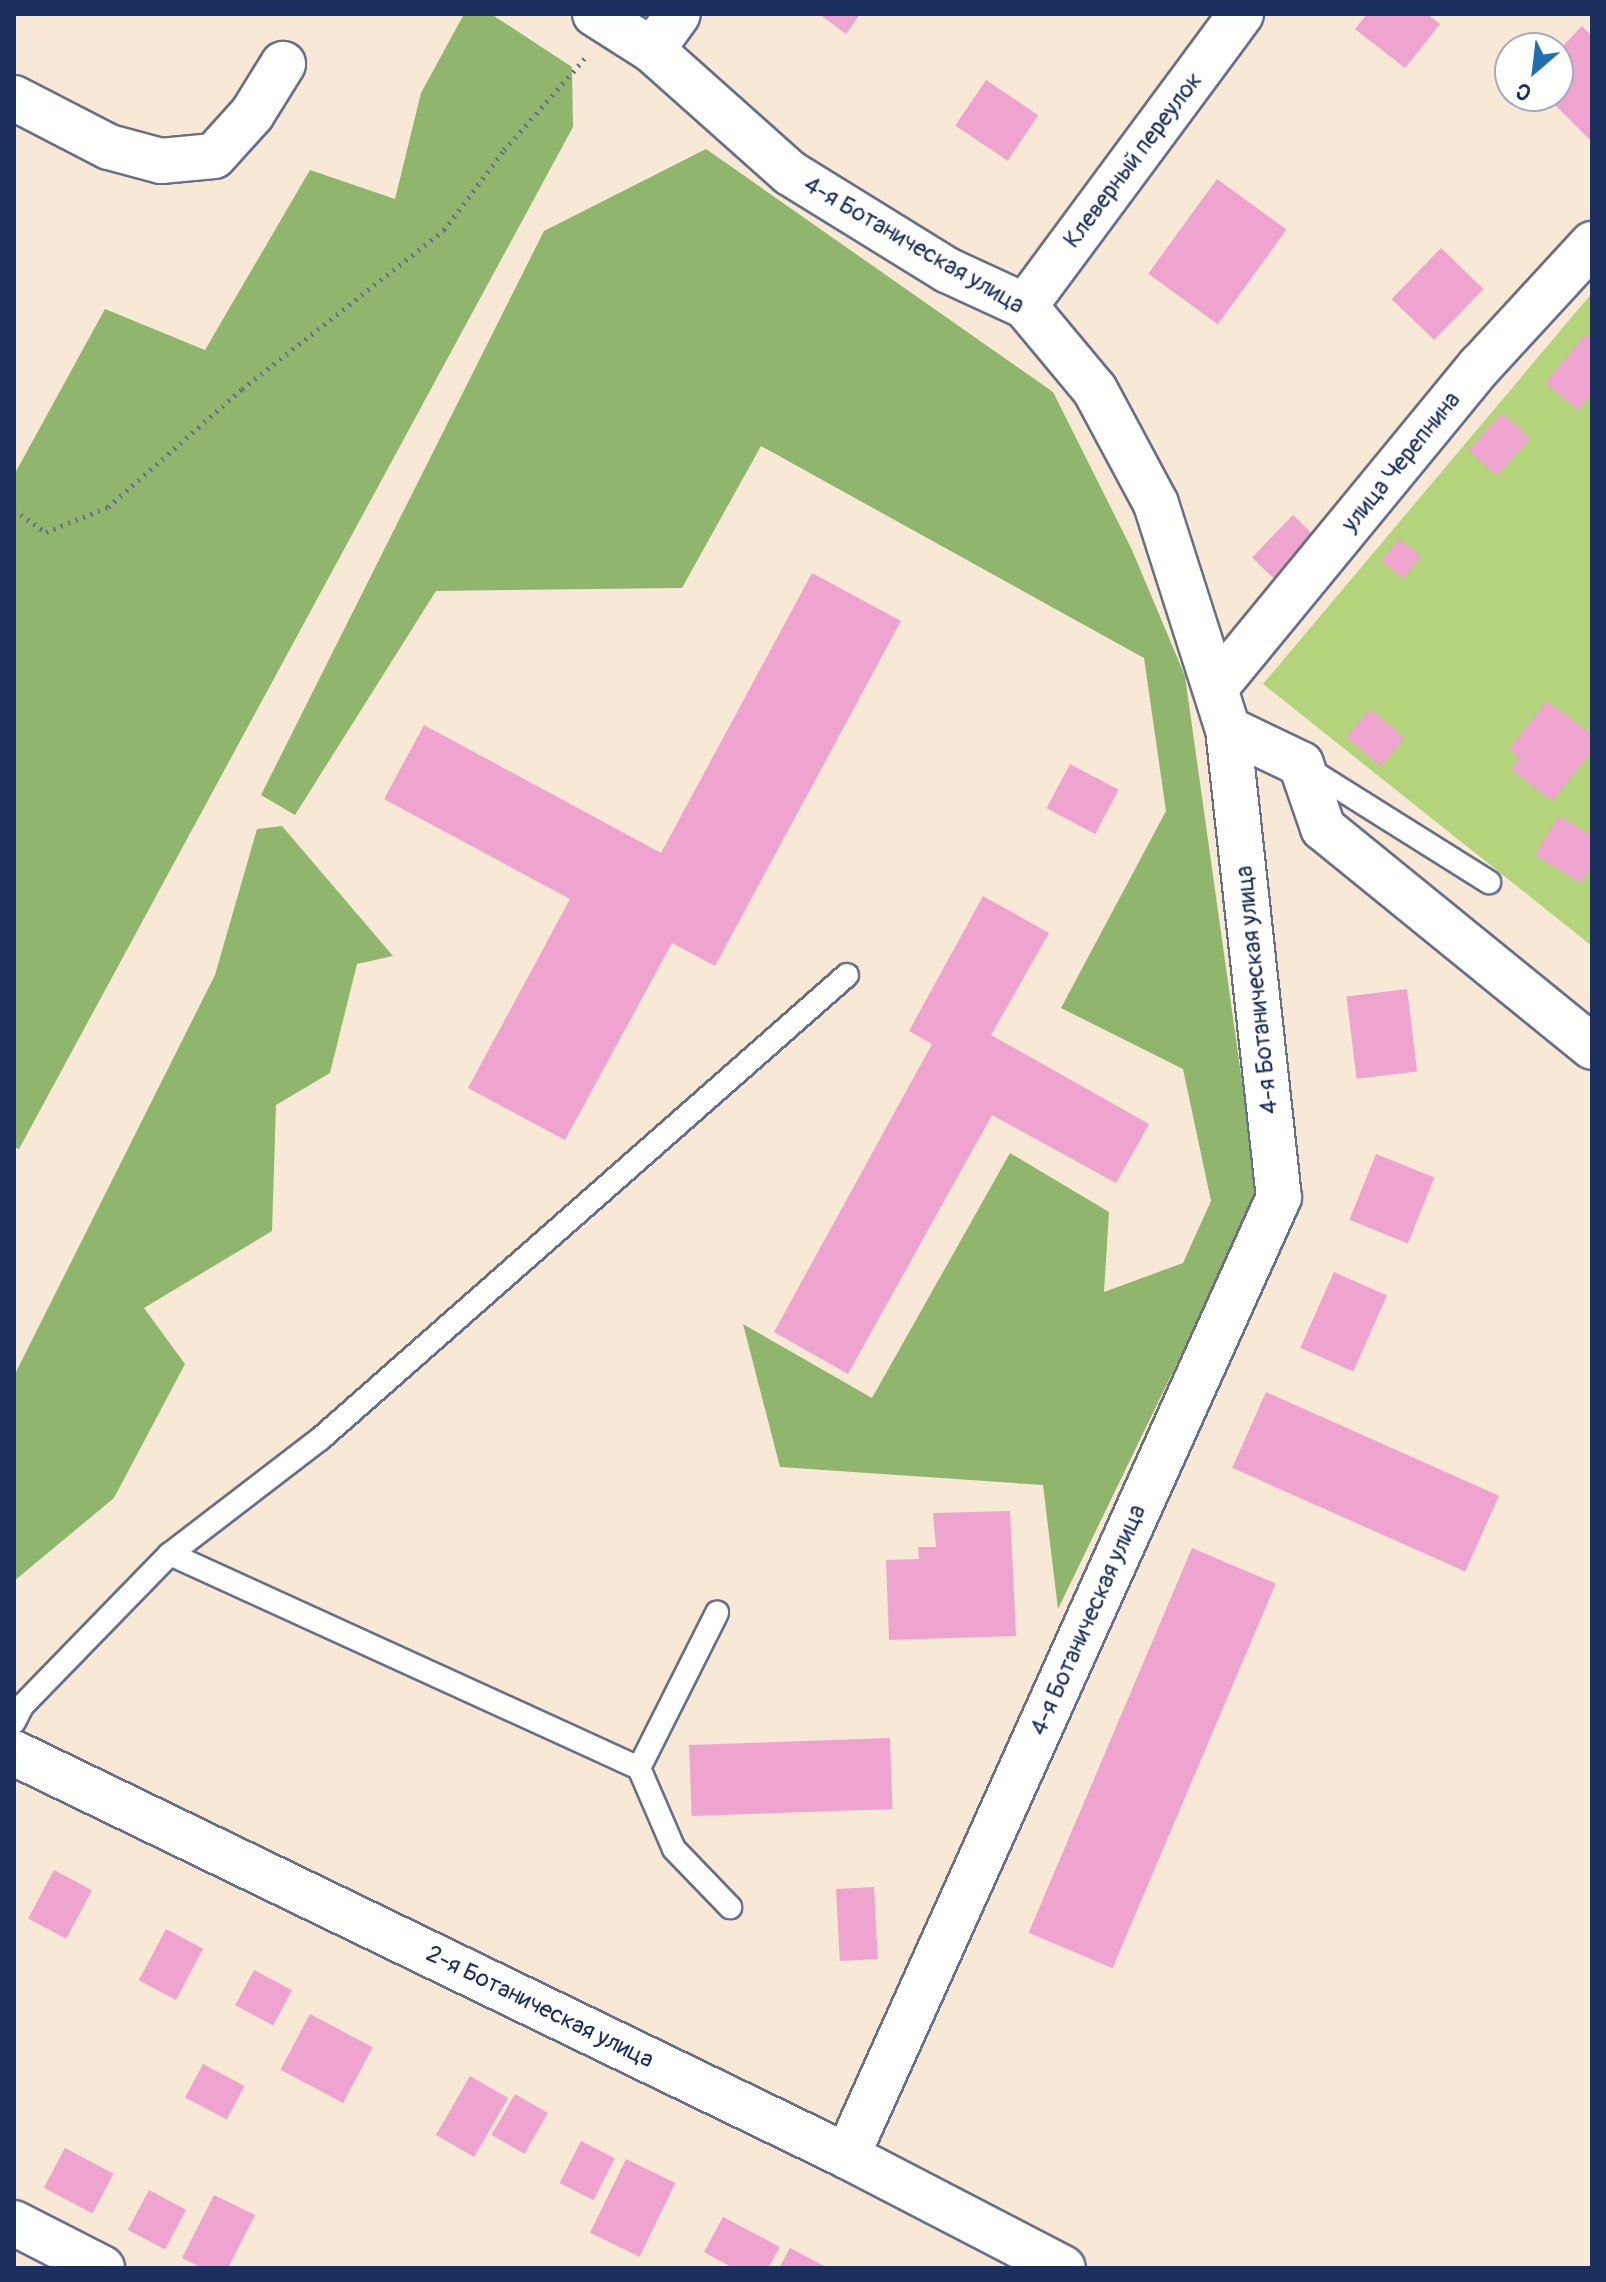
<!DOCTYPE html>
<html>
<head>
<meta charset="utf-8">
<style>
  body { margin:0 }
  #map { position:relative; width:1606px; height:2282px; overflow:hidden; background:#f8e9d7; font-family:Pangolin,sans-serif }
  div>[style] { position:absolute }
  .green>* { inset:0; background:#b4d47c }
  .forest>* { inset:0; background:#8fb66c }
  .building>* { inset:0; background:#efa3cf; transform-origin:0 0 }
  .path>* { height:5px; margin-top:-2.5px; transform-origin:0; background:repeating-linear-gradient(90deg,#687088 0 2px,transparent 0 8px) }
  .roads { filter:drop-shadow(2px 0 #687088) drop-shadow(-2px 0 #687088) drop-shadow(0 2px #687088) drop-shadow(0 -2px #687088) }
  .service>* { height:22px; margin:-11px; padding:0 11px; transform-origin:11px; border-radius:11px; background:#fff }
  .minor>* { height:44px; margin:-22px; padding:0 22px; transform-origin:22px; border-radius:22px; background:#fff }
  span { translate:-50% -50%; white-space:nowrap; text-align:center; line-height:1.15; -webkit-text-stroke:6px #fff; paint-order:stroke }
  .street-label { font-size:24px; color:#1b2f5e }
  .frame { position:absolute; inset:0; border:16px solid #1b2f5e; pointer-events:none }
  .north { position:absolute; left:1494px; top:32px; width:80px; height:80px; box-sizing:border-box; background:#fff; border:2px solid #a4acbf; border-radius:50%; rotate:208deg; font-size:22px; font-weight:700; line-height:32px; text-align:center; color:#1b2f5e }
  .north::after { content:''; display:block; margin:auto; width:28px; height:36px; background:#1f6fb2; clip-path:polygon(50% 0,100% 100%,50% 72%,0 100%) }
</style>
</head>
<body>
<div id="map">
  <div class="green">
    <div style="clip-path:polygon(1592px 293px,1592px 946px,1263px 684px)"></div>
  </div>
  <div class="forest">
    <div style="clip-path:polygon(464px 14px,491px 14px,572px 67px,573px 127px,19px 1149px,14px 1147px,14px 475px,105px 309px,205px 350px,310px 170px,395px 199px,421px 93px)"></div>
    <div style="clip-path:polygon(706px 149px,1053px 392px,1132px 550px,1185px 676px,1258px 1196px,1058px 1609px,1043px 1485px,780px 1467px,743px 1324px,872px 1398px,1010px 1153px,1109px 1212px,1104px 1292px,1183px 1263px,1211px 1201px,1183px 1069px,1061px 1008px,1166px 811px,1144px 658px,761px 446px,682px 588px,436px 591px,295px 815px,261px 795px,544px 231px)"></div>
    <div style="clip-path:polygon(282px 826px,393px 956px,357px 964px,330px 1073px,276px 1105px,272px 1231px,144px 1308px,185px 1364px,114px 1498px,14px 1581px,14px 1376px,215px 975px,257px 829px)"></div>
  </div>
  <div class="building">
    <div style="clip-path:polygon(819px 14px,860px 14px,846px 34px)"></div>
    <div style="clip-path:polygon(1367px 14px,1427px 14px,1440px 24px,1405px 68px,1355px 29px)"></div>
    <div style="clip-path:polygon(1582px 26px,1592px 36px,1592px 142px,1546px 96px,1558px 96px,1558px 51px)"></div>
    <div style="left:986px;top:80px;width:63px;height:55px;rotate:34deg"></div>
    <div style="left:1217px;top:179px;width:86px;height:117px;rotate:36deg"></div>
    <div style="left:1441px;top:248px;width:59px;height:71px;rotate:44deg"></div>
    <div style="clip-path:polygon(1585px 335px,1592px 340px,1592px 393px,1578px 410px,1545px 383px)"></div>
    <div style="left:1502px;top:413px;width:38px;height:50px;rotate:42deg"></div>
    <div style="left:1293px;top:515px;width:33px;height:59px;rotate:44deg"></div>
    <div style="left:1399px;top:539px;width:28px;height:28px;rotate:39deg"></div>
    <div style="clip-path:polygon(812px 573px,901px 621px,715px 966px,672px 943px,565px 1140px,468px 1088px,570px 899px,384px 799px,424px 725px,661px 853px)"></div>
    <div style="clip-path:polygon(1547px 701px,1592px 735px,1592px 751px,1552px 801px,1511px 769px,1520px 758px,1509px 749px)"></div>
    <div style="left:1370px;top:709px;width:45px;height:37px;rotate:40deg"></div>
    <div style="left:1070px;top:764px;width:55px;height:50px;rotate:28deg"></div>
    <div style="clip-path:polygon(1559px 816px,1592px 836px,1592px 865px,1581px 883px,1535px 855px)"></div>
    <div style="clip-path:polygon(983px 896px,1049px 933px,991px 1035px,1149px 1124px,1116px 1183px,992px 1115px,848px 1374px,774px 1332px,932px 1044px,909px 1031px)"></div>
    <div style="left:1407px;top:989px;width:83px;height:61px;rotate:83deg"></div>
    <div style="left:1376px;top:1154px;width:63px;height:71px;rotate:22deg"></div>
    <div style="left:1334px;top:1272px;width:58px;height:83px;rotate:24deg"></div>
    <div style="left:1266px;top:1392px;width:255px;height:83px;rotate:24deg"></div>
    <div style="clip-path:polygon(1010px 1511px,1016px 1636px,889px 1640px,886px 1560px,919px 1559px,918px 1547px,936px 1547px,933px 1513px)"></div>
    <div style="left:1192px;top:1548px;width:91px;height:418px;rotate:23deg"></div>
    <div style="left:890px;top:1738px;width:71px;height:201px;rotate:88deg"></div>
    <div style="left:54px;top:1870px;width:43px;height:55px;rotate:28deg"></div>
    <div style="left:874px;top:1887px;width:72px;height:38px;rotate:87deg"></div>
    <div style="left:166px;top:1929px;width:42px;height:58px;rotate:28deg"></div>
    <div style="left:254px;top:1970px;width:43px;height:40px;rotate:28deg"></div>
    <div style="left:310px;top:2014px;width:71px;height:63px;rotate:28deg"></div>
    <div style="left:203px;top:2064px;width:47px;height:38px;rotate:28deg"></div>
    <div style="left:470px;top:2076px;width:44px;height:68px;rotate:30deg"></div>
    <div style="left:515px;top:2094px;width:38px;height:47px;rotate:30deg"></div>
    <div style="left:581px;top:2141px;width:38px;height:47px;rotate:27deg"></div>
    <div style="left:65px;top:2148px;width:55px;height:45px;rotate:28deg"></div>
    <div style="left:626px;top:2159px;width:55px;height:82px;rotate:26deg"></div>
    <div style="left:149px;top:2190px;width:42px;height:45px;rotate:28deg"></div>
    <div style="clip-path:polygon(214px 2195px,255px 2215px,228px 2268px,202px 2268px,182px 2258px)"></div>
    <div style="clip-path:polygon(723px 2217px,780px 2247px,768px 2268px,733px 2268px,704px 2252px)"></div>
    <div style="clip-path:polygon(790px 2248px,828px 2268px,779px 2268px)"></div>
  </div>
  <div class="path">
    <div style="left:14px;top:510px;width:39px;rotate:35deg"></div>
    <div style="left:46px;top:532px;width:67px;rotate:-22deg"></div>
    <div style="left:108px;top:507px;width:179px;rotate:-41.4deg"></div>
    <div style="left:242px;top:389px;width:257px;rotate:-38.2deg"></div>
    <div style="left:444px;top:230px;width:100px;rotate:-53.1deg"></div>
    <div style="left:504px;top:150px;width:125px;rotate:-48.6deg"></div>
  </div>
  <div class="roads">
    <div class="service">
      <div style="left:1307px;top:768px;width:215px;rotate:32.1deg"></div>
      <div style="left:170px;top:1554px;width:189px;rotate:-37.5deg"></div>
      <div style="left:320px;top:1439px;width:702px;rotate:-41.36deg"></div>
      <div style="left:14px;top:1722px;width:18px;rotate:-63deg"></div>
      <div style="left:22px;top:1706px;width:212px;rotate:-45.8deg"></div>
      <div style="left:170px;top:1554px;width:516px;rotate:24.53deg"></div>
      <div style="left:639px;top:1768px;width:174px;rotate:-63.3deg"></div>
      <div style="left:639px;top:1768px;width:88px;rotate:66.6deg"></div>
      <div style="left:674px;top:1849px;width:81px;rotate:46deg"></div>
    </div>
    <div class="minor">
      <div style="left:595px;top:14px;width:67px;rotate:32.3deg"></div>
      <div style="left:652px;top:50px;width:185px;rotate:41.7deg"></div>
      <div style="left:790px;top:173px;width:185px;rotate:31.7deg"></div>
      <div style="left:947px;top:270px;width:86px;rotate:24.8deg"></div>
      <div style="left:1025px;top:306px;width:109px;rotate:50.2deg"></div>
      <div style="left:1095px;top:390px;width:129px;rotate:61.8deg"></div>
      <div style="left:1156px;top:504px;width:236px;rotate:72.3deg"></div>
      <div style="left:1228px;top:729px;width:471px;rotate:83.8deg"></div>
      <div style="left:1279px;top:1197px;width:1052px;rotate:114.25deg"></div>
      <div style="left:652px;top:50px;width:44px;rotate:-54.2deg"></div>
      <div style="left:14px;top:98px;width:107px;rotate:27.3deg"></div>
      <div style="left:109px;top:147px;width:54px;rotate:15.1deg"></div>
      <div style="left:161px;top:161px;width:53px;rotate:-5.4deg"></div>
      <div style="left:214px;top:156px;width:57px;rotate:-47.9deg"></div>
      <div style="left:252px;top:114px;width:59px;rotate:-58.2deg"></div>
      <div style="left:1025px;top:306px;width:363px;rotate:-53.5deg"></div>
      <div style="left:1216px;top:687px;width:416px;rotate:-50.6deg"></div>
      <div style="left:1480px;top:366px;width:166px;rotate:-47.4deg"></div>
      <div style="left:1228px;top:729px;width:81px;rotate:25.6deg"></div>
      <div style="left:1301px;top:764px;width:68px;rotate:71deg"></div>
      <div style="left:1323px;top:828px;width:347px;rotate:39.1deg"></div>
      <div style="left:14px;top:1753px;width:925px;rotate:25.82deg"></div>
      <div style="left:847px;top:2156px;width:243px;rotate:27.4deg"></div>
      <div style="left:14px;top:2223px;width:99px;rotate:27.1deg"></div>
    </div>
  </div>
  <div class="street-label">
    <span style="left:1133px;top:160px;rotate:-53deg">Клеверный переулок</span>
    <span style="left:914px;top:245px;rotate:30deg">4-я Ботаническая улица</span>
    <span style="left:1401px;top:462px;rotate:-51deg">улица Черепнина</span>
    <span style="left:1257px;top:990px;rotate:-96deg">4-я Ботаническая улица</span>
    <span style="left:1088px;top:1620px;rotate:-66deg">4-я Ботаническая улица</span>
    <span style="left:540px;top:2007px;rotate:26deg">2-я Ботаническая улица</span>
  </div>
  <div class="frame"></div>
  <div class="north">С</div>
</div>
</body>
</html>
